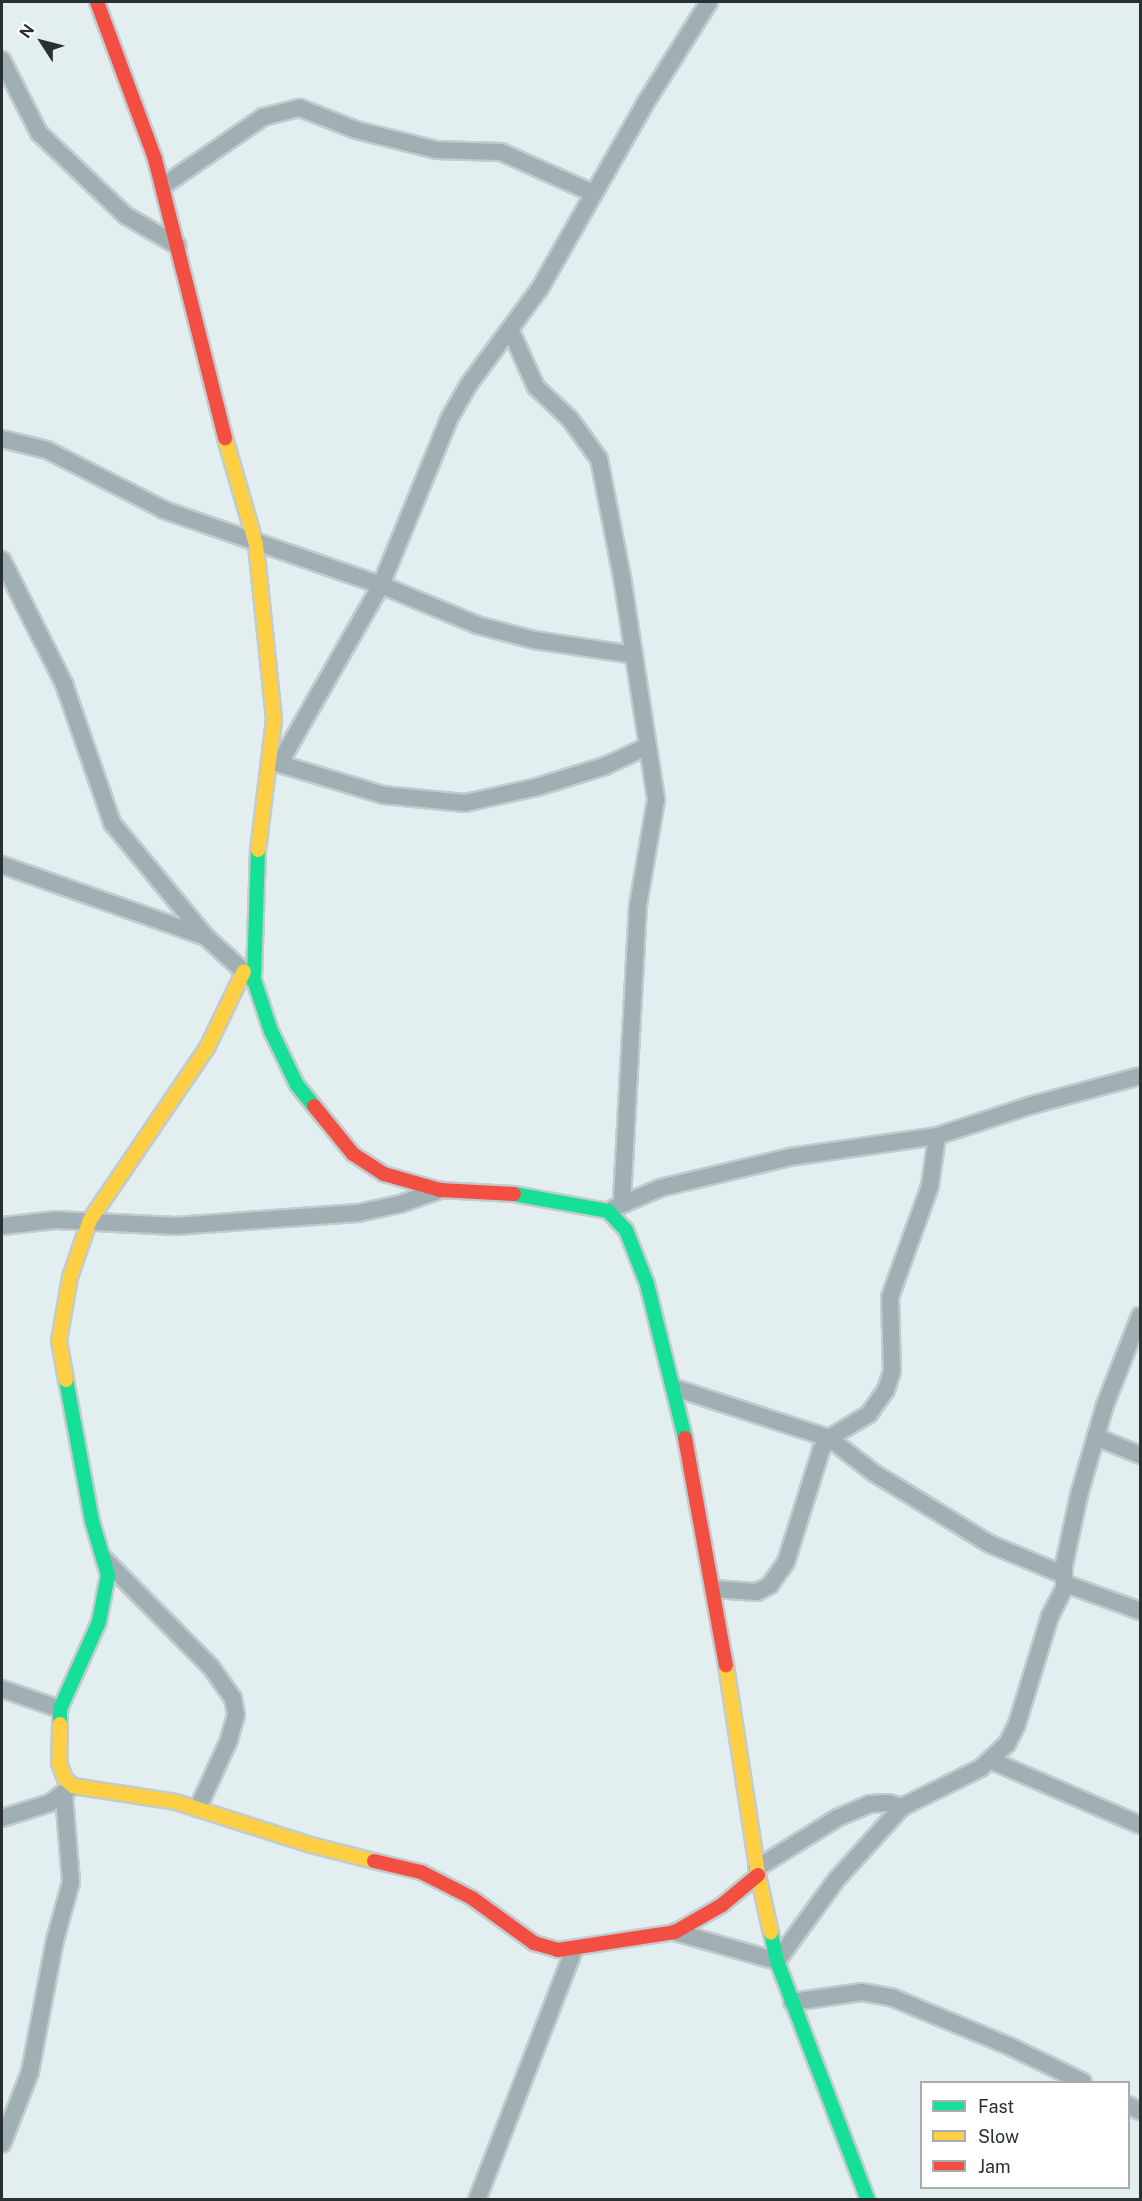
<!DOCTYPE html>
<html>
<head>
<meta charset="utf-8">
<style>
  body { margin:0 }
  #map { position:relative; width:1142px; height:2201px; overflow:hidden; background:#e3eef0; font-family:"Public Sans",sans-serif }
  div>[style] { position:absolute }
  .roads { filter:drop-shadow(2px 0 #c2cbcd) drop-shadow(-2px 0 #c2cbcd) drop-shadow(0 2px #c2cbcd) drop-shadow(0 -2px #c2cbcd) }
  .street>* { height:16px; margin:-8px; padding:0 8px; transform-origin:8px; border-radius:8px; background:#9fafb3 }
  .fast>* { height:14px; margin:-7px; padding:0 7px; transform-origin:7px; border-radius:7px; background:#16e098 }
  .slow>* { height:14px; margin:-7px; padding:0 7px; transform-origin:7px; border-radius:7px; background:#ffcf43 }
  .jam>* { height:14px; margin:-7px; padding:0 7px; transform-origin:7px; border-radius:7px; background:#f24e42 }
  span { translate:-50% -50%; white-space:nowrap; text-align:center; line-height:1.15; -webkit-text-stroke:5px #fff; paint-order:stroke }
  .frame { position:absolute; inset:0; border:3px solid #293032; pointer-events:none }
  .legend { position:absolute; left:920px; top:2081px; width:210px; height:108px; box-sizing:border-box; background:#fff; border:2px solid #a9acad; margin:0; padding:8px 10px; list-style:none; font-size:18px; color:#293032 }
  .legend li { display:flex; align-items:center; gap:12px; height:30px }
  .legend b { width:30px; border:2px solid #a9acad }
  .north { position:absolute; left:12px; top:12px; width:60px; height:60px; -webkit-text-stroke:4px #fff; paint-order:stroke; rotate:306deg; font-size:16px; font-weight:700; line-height:24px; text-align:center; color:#293032 }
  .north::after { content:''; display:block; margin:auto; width:21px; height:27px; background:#293032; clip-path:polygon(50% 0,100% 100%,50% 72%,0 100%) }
</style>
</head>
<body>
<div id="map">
  <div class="roads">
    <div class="street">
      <div style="left:2px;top:60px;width:82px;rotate:63.1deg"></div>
      <div style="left:39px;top:133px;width:119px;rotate:43.6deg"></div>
      <div style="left:125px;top:215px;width:61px;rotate:30.3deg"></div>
      <div style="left:163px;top:186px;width:121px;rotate:-34.6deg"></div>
      <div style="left:263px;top:117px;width:38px;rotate:-14deg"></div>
      <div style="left:300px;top:108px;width:60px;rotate:21.4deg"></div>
      <div style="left:356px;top:130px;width:82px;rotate:14deg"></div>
      <div style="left:436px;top:150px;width:65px;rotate:1.8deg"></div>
      <div style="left:501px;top:152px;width:101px;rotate:24deg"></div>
      <div style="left:510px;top:329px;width:64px;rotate:65.9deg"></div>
      <div style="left:536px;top:387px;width:47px;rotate:43.3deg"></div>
      <div style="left:570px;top:419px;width:49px;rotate:54.1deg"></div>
      <div style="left:599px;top:459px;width:120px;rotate:79deg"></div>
      <div style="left:622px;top:577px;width:226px;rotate:81.3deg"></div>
      <div style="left:656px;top:800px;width:107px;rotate:99.7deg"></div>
      <div style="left:638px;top:905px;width:300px;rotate:93.1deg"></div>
      <div style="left:2px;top:439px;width:46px;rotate:13.7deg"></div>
      <div style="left:47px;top:450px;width:131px;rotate:27.1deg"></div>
      <div style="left:164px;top:510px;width:230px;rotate:19.1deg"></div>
      <div style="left:381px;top:585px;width:104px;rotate:22.6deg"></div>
      <div style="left:477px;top:625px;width:59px;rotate:14.7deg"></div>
      <div style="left:534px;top:640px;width:101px;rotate:8.5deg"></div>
      <div style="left:2px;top:560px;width:139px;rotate:63.4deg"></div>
      <div style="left:64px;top:684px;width:147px;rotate:70.9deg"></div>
      <div style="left:112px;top:823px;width:146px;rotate:50.5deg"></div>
      <div style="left:205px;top:936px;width:62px;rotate:42.4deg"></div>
      <div style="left:270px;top:761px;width:118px;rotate:16.7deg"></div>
      <div style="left:383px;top:795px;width:82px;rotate:5.6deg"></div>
      <div style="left:465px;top:803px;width:74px;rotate:-12.5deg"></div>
      <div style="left:537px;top:787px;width:71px;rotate:-17.2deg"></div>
      <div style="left:605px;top:766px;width:47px;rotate:-24.9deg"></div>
      <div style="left:279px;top:764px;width:206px;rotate:-60.3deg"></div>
      <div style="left:381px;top:585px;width:179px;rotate:-67.7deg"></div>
      <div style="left:449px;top:419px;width:40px;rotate:-60.3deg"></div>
      <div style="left:469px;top:384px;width:119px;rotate:-53.5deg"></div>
      <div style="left:540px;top:288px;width:214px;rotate:-60.3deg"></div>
      <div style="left:646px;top:102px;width:118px;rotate:-57.8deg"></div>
      <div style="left:2px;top:865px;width:214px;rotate:19.4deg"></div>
      <div style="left:614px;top:1208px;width:50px;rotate:-23.5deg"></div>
      <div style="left:660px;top:1188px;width:134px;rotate:-13.4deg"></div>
      <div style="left:790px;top:1157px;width:148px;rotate:-8.1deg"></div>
      <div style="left:937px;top:1136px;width:100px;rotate:-18.1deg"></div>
      <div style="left:1032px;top:1105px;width:112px;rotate:-15deg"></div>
      <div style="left:2px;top:1226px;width:54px;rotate:-6.3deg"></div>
      <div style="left:56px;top:1220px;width:119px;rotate:2.9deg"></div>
      <div style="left:175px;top:1226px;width:183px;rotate:-4.1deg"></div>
      <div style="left:358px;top:1213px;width:43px;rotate:-12.1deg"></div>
      <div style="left:400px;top:1204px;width:42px;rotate:-19.3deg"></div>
      <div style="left:675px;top:1388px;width:162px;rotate:18deg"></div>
      <div style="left:829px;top:1438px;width:57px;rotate:37.9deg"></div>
      <div style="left:874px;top:1473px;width:136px;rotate:31.5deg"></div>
      <div style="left:990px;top:1544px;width:80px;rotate:22.7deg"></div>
      <div style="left:1096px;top:1437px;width:48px;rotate:22.2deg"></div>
      <div style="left:104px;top:1559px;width:152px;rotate:45.3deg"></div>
      <div style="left:211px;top:1667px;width:39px;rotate:55deg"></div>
      <div style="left:233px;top:1699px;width:16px;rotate:79deg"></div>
      <div style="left:236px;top:1715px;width:26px;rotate:106deg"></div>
      <div style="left:229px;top:1740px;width:75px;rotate:114.5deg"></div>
      <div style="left:1066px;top:1584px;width:79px;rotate:20deg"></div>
      <div style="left:714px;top:1589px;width:43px;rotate:4deg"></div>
      <div style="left:757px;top:1592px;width:15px;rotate:-28deg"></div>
      <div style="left:770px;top:1585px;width:28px;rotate:-55deg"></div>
      <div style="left:786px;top:1562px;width:117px;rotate:-72.6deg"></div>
      <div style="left:821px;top:1450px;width:14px;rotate:-56deg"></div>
      <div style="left:829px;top:1438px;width:47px;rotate:-31deg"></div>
      <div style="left:869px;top:1414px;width:29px;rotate:-55deg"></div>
      <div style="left:886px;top:1390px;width:20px;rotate:-72deg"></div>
      <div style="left:892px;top:1371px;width:74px;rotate:-91.5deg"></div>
      <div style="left:890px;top:1297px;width:118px;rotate:-70.2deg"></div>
      <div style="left:930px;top:1186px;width:50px;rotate:-82deg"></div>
      <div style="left:2px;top:1689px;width:61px;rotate:19deg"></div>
      <div style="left:990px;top:1760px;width:163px;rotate:23.4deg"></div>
      <div style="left:2px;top:1818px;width:50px;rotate:-17.4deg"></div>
      <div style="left:50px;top:1803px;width:25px;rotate:-37deg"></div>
      <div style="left:757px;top:1868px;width:94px;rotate:-32deg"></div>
      <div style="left:837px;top:1818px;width:36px;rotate:-23deg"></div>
      <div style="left:870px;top:1804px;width:18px;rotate:-3deg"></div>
      <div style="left:888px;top:1803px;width:15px;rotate:16deg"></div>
      <div style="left:675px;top:1932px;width:106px;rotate:15.9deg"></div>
      <div style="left:777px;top:1961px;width:100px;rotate:-53.9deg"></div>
      <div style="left:836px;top:1880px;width:98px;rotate:-47.9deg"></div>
      <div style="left:902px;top:1807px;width:88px;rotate:-26.3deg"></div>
      <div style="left:981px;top:1768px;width:35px;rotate:-43deg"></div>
      <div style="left:1007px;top:1744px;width:22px;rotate:-63deg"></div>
      <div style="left:1017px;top:1724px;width:113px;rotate:-73deg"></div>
      <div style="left:1050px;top:1616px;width:30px;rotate:-63deg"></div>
      <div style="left:1064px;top:1589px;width:24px;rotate:-90deg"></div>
      <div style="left:1064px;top:1565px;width:72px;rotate:-77.9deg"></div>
      <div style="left:1079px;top:1495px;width:94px;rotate:-73.9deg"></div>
      <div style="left:1105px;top:1405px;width:96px;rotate:-68.5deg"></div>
      <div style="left:792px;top:2002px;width:71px;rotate:-8.1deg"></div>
      <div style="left:862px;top:1992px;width:29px;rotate:10deg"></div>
      <div style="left:891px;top:1997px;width:128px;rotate:22.6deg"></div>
      <div style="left:1009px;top:2046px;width:82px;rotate:25.9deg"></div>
      <div style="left:1128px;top:2105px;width:13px;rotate:27deg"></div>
      <div style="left:2px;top:2144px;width:77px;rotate:-68.7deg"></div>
      <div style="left:30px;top:2072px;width:134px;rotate:-79.3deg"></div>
      <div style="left:55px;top:1940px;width:60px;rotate:-74.6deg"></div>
      <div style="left:71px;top:1882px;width:87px;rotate:-94.6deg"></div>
      <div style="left:477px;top:2200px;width:268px;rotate:-68.8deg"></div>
    </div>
    <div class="fast">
      <div style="left:258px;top:850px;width:130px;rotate:91.8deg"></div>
      <div style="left:254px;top:980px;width:54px;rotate:71.6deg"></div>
      <div style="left:271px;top:1031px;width:60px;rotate:64.3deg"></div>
      <div style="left:297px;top:1085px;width:27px;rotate:51deg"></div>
      <div style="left:514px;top:1194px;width:96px;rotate:10.3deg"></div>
      <div style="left:608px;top:1211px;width:26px;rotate:47deg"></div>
      <div style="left:626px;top:1230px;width:58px;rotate:68.7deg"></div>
      <div style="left:647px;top:1284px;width:159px;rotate:76.1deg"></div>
      <div style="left:60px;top:1724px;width:15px;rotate:-90deg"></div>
      <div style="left:60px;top:1709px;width:95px;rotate:-65.9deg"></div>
      <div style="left:99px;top:1622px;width:48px;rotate:-79.2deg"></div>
      <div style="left:108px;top:1575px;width:56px;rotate:-106.5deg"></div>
      <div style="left:92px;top:1521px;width:143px;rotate:-100.4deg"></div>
      <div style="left:771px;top:1933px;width:29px;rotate:78deg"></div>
      <div style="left:777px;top:1961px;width:256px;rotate:69.2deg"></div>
    </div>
    <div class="slow">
      <div style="left:225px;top:438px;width:111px;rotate:73.8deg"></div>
      <div style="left:256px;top:545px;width:176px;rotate:84.1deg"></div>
      <div style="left:274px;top:720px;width:131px;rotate:97deg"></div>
      <div style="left:66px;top:1380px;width:40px;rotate:-100deg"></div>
      <div style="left:59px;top:1341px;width:65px;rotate:-80.2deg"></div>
      <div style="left:70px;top:1277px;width:60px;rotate:-70.7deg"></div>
      <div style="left:90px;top:1220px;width:208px;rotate:-55.8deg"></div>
      <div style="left:207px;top:1048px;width:85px;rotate:-64.3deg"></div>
      <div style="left:726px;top:1665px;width:212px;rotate:81.3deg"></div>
      <div style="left:758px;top:1875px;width:59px;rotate:77.4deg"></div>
      <div style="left:60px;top:1724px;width:39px;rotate:91deg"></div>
      <div style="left:59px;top:1763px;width:17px;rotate:69deg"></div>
      <div style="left:65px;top:1779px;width:11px;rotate:41deg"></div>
      <div style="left:73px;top:1786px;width:104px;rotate:8.8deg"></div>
      <div style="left:176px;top:1802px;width:142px;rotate:17.7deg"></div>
      <div style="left:311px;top:1845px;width:65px;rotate:14.3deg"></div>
    </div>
    <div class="jam">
      <div style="left:97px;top:2px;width:167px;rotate:69.7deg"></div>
      <div style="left:155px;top:159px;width:288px;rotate:75.9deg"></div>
      <div style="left:314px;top:1106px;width:62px;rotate:50.9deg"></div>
      <div style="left:353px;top:1154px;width:37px;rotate:33deg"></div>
      <div style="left:384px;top:1174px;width:58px;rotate:15.9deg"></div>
      <div style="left:440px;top:1190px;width:74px;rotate:3.1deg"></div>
      <div style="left:685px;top:1438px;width:231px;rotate:79.8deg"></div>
      <div style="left:374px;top:1861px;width:48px;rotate:13.2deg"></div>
      <div style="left:421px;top:1872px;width:57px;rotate:27deg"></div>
      <div style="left:472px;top:1898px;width:77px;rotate:36deg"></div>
      <div style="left:534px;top:1943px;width:25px;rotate:16deg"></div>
      <div style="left:558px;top:1950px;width:118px;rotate:-8.7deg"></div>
      <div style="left:675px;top:1932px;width:54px;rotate:-29.9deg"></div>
      <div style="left:722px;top:1905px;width:47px;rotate:-39.8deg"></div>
    </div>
  </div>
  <div class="frame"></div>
  <ul class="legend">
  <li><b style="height:8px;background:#16e098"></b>Fast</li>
  <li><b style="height:8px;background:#ffcf43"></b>Slow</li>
  <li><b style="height:8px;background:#f24e42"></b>Jam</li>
  </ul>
  <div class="north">N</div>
</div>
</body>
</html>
